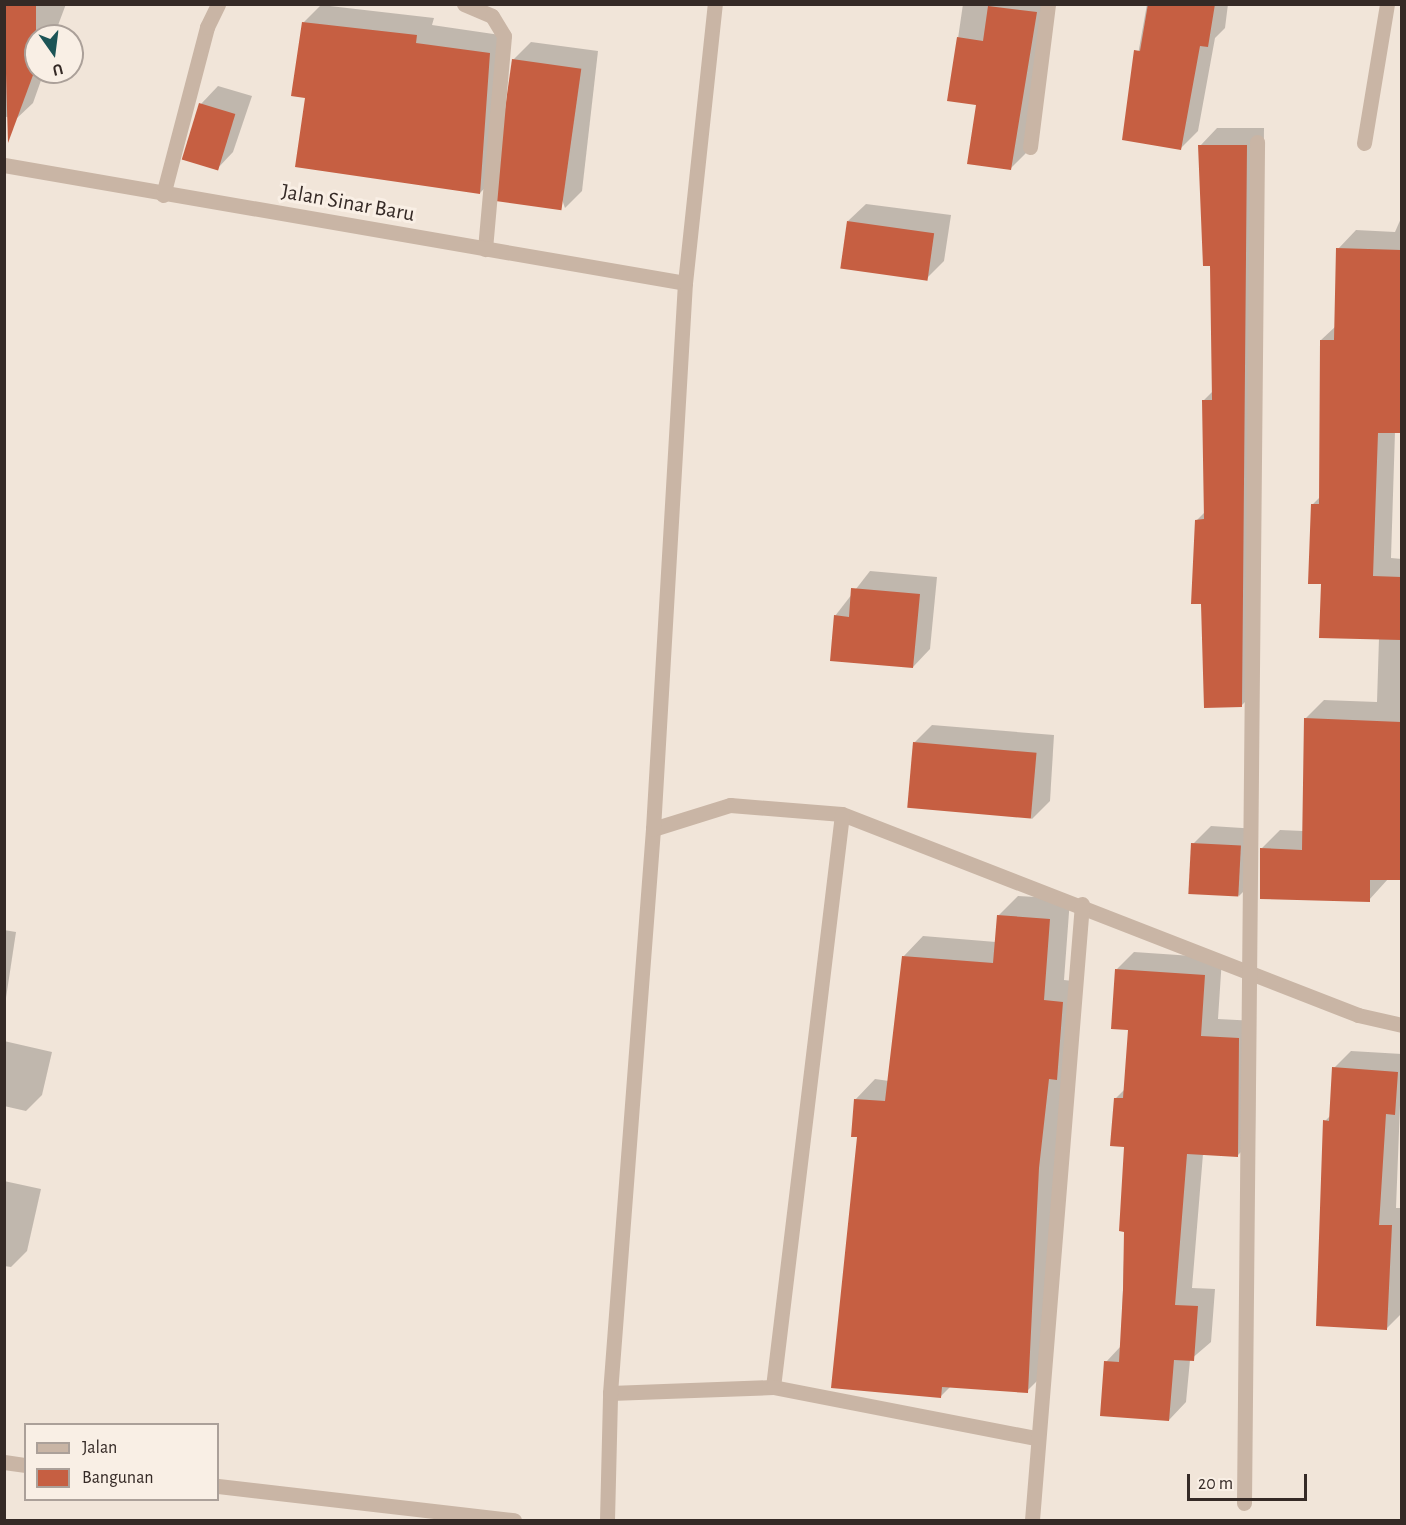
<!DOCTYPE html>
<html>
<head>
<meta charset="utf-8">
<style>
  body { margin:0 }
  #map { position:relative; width:1406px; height:1525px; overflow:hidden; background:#f1e5d9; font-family:"Alegreya Sans",sans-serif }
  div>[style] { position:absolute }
  .shadow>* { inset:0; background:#0003 }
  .building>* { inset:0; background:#c65f42; transform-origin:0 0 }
  .minor>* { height:15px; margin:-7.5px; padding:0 7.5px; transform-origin:7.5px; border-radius:7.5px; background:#c9b5a5 }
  span { translate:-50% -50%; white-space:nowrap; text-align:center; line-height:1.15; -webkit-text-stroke:6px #f9efe5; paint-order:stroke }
  .street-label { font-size:22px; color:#352a26 }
  .frame { position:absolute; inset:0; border:6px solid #352a26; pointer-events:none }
  .legend { position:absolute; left:24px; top:1423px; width:195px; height:78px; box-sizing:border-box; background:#f9efe5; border:2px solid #aba099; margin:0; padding:8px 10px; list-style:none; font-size:18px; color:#352a26 }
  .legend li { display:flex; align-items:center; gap:12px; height:30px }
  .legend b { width:30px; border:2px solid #aba099 }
  .north { position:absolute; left:24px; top:24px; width:60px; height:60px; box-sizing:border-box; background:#f9efe5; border:2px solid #aba099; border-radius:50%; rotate:166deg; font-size:16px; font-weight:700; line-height:24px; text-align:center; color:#352a26 }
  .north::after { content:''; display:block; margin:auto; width:21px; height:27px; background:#1c5456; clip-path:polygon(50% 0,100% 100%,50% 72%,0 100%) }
  .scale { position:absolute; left:1187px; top:1474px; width:120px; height:27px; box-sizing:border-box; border:3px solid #352a26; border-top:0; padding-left:8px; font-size:18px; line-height:21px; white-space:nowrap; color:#352a26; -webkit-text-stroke:4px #f9efe5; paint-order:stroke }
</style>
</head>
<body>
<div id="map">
  <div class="shadow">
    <div style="clip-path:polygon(4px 4px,66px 4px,54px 36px,36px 36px,36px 72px,44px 72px,33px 103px,15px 120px,4px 116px)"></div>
    <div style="clip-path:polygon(963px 4px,1053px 4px,1028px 151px,1010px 169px,977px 104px,949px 100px)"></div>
    <div style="clip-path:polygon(1147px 4px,1228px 4px,1225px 28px,1215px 38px,1198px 131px,1181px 148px,1123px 139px)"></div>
    <div style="clip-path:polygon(321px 5px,434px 18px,432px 25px,507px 36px,497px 175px,480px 193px,307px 97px,303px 23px)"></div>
    <div style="clip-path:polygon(531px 42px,598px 51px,582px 191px,565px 208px,513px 60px)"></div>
    <div style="clip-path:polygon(218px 86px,252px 96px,233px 152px,216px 170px,201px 104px)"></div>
    <div style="clip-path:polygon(1217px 128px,1264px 128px,1259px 688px,1241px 706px,1203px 602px,1193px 602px,1197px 520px,1205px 512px,1204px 400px,1213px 391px,1212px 265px,1200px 146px)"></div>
    <div style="clip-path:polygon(866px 204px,951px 215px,944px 261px,926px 279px,848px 221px)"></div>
    <div style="clip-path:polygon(1402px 216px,1402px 432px,1395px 432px,1391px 558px,1402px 559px,1402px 879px,1388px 879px,1369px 900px,1262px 848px,1280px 830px,1303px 831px,1305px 719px,1324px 700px,1377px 702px,1379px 638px,1322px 583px,1313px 504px,1320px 497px,1321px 340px,1336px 326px,1338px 249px,1356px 230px,1395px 232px)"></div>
    <div style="clip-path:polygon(870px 571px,937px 577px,930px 649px,913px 667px,835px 616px)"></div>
    <div style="clip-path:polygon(932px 725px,1054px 735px,1050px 801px,1032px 819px,914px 743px)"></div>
    <div style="clip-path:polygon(1211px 826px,1258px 829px,1257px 878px,1239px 896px,1193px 844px)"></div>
    <div style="clip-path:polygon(1018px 896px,1070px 899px,1064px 980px,1082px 982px,1047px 1371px,1027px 1391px,951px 1386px,940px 1397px,859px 1136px,855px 1100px,875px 1079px,889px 1081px,903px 957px,923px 936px,996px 942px,998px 916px)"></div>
    <div style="clip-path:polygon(4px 930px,16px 932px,4px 1011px)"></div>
    <div style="clip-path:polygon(1134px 952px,1222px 958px,1218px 1019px,1256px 1021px,1255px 1138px,1237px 1156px,1203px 1154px,1192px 1288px,1215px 1289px,1211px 1342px,1190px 1360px,1186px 1402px,1169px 1420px,1106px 1362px,1121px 1346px,1125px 1230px,1125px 1146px,1116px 1098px,1125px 1089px,1129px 1029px,1117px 969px)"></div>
    <div style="clip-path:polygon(4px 1041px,52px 1052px,42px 1095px,26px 1111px,4px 1106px)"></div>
    <div style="clip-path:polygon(1351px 1051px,1402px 1054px,1396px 1208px,1402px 1208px,1402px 1313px,1387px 1328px,1325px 1121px,1331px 1115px,1334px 1068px)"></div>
    <div style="clip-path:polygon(4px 1181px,41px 1189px,27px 1251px,11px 1267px,4px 1266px)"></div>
  </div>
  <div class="building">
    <div style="clip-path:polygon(4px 4px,36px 4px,36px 67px,8px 143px)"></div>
    <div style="clip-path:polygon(1148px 4px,1215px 4px,1208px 47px,1200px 46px,1181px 150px,1122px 140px,1134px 50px,1140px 51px)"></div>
    <div style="clip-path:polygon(988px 6px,1037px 12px,1011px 170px,967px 164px,976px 105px,947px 101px,957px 37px,983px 41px)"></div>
    <div style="clip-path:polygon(302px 22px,417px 35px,416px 43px,490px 53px,480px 194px,295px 167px,305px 98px,291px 96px)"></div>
    <div style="left:512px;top:59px;width:70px;height:143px;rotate:8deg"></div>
    <div style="left:199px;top:103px;width:38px;height:59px;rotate:17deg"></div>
    <div style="clip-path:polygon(1198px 145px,1247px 145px,1242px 707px,1204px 708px,1201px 604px,1191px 604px,1195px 520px,1204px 519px,1202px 400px,1212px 400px,1210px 266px,1203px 266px)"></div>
    <div style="left:847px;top:221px;width:88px;height:48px;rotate:8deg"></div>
    <div style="clip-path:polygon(1336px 248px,1401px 250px,1401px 433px,1378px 433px,1373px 576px,1401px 577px,1401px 640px,1319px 638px,1321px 584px,1308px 584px,1311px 504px,1319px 504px,1320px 340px,1334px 340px)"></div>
    <div style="clip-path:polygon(851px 588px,920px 594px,913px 668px,830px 661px,834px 615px,849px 617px)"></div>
    <div style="clip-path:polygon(1304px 718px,1401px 722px,1401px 880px,1370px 880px,1370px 902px,1260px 899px,1260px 848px,1302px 850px)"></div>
    <div style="left:913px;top:742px;width:124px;height:66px;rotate:5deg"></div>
    <div style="left:1191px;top:843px;width:50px;height:51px;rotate:3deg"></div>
    <div style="clip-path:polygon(997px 915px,1050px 919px,1044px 1000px,1063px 1002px,1057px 1080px,1049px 1079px,1039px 1168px,1028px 1393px,942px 1387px,941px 1398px,831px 1388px,857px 1137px,851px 1137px,854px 1099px,885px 1101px,902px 956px,993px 963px)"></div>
    <div style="clip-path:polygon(1115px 969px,1205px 975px,1201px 1036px,1239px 1038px,1238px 1157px,1187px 1154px,1175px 1305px,1198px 1306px,1194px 1361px,1174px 1360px,1169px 1421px,1100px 1416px,1104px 1361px,1119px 1362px,1123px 1290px,1124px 1232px,1119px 1231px,1124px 1147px,1110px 1146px,1114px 1098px,1123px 1098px,1128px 1030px,1111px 1029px)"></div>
    <div style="clip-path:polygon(1332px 1067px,1398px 1072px,1395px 1115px,1386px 1114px,1379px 1225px,1392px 1225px,1387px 1330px,1316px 1326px,1323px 1120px,1329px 1121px)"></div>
  </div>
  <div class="minor">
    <div style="left:464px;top:4px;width:30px;rotate:23deg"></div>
    <div style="left:492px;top:16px;width:23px;rotate:59deg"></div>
    <div style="left:504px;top:36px;width:214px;rotate:95.1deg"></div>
    <div style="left:1364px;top:143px;width:141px;rotate:-80.6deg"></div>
    <div style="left:1030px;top:147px;width:144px;rotate:-82.8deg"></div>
    <div style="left:4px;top:165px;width:691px;rotate:9.83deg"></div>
    <div style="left:163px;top:195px;width:174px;rotate:-75.3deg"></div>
    <div style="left:207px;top:27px;width:25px;rotate:-64deg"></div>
    <div style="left:653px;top:829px;width:81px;rotate:-17.3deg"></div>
    <div style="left:730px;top:805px;width:112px;rotate:4.6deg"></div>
    <div style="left:842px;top:814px;width:554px;rotate:21.28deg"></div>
    <div style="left:1358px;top:1015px;width:45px;rotate:12.8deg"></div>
    <div style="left:773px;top:1387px;width:577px;rotate:-83.13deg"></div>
    <div style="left:610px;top:1393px;width:163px;rotate:-2.1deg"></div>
    <div style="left:773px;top:1387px;width:268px;rotate:11deg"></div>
    <div style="left:4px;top:1462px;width:22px;rotate:8deg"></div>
    <div style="left:218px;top:1486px;width:298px;rotate:6.6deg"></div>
    <div style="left:1244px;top:1503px;width:1361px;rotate:-89.45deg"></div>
    <div style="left:607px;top:1520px;width:127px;rotate:-88.6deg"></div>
    <div style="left:610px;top:1393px;width:566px;rotate:-85.64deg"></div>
    <div style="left:653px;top:829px;width:547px;rotate:-86.65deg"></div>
    <div style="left:685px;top:283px;width:281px;rotate:-83.9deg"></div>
    <div style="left:1032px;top:1520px;width:618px;rotate:-85.36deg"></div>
  </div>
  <div class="street-label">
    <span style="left:348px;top:203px;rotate:10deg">Jalan Sinar Baru</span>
  </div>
  <div class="frame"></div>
  <ul class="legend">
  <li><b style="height:8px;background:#c9b5a5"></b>Jalan</li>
  <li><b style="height:16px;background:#c65f42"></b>Bangunan</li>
  </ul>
  <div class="north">U</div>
  <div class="scale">20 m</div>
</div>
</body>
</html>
